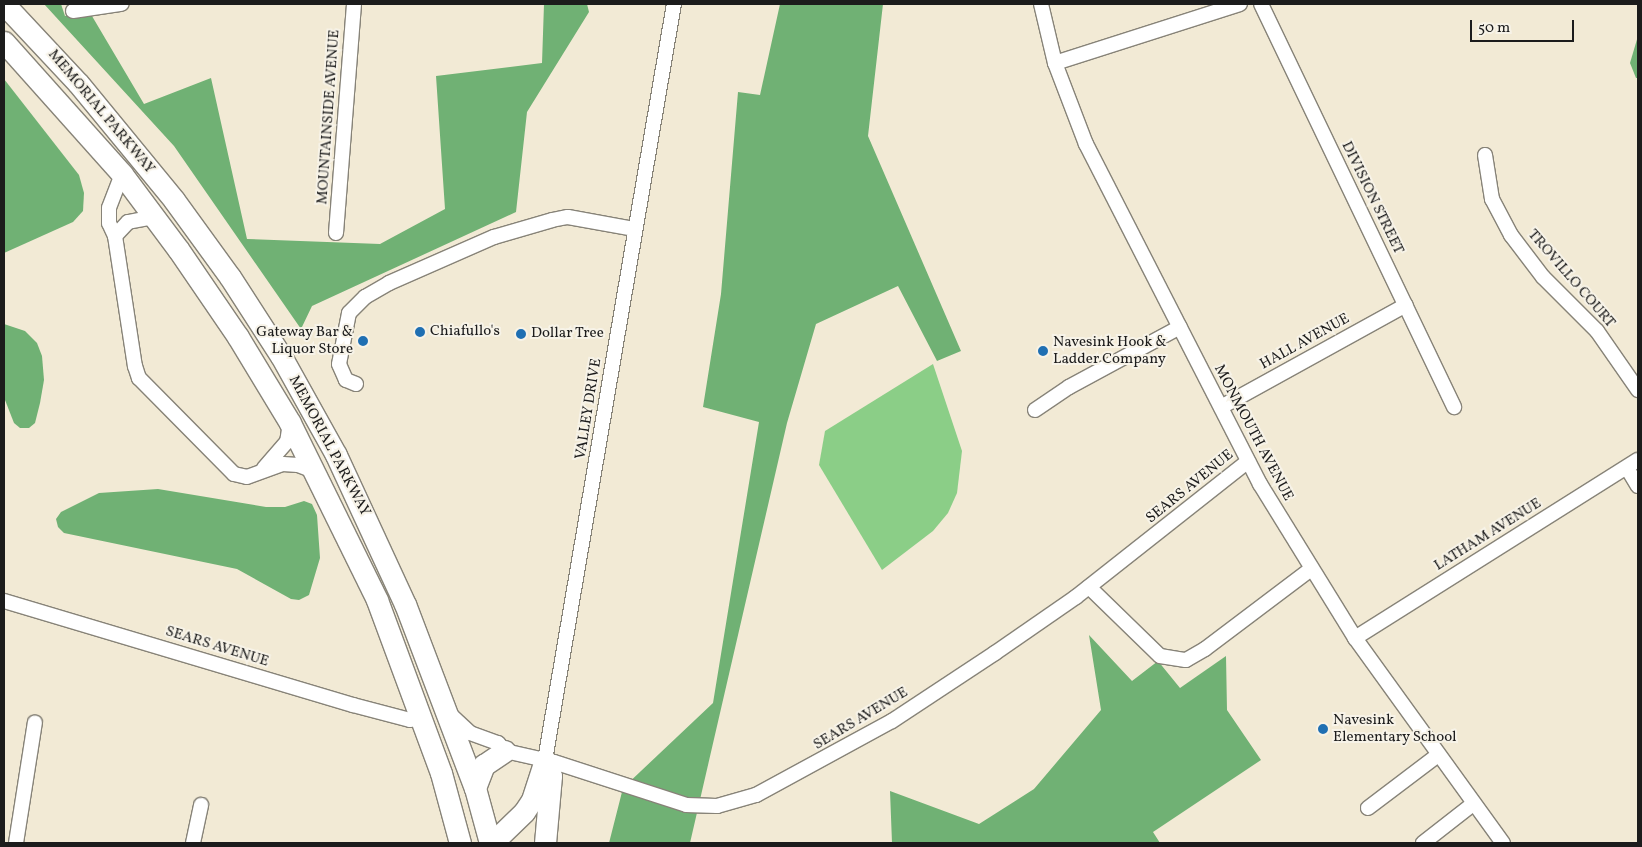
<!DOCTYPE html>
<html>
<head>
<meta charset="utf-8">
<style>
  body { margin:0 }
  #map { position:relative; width:1642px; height:847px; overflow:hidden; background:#f2ead5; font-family:Vollkorn,serif }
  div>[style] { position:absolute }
  .green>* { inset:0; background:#8bce87 }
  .forest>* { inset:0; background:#70b174 }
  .roads { filter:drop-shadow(1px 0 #878378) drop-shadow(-1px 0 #878378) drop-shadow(0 1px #878378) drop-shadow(0 -1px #878378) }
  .minor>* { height:14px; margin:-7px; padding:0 7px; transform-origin:7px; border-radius:7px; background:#fff }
  .highway>* { height:21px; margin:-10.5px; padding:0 10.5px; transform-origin:10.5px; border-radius:10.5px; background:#fff }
  .dots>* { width:14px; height:14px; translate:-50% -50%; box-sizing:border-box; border:2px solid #f7f3e8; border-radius:50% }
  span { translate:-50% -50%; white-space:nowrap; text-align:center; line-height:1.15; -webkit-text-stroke:4px #f7f3e8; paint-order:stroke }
  .street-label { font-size:15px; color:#1c1c1c }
  .poi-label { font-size:15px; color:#1c1c1c }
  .right { translate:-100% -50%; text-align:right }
  .left { translate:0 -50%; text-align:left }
  .frame { position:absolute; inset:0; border:5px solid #1c1c1c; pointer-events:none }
  .scale { position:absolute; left:1470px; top:20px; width:104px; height:22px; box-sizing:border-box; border:2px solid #1c1c1c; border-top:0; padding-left:6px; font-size:15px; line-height:18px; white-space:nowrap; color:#1c1c1c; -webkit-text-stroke:4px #f7f3e8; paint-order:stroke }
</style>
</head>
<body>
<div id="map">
  <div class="green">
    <div style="clip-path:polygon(933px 364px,962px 451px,957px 493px,948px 513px,933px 531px,882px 570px,819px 465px,825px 431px)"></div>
  </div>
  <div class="forest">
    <div style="clip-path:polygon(44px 4px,61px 4px,65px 16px,89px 11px,144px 104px,211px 78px,247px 239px,380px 244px,445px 209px,436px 76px,542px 63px,544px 4px,587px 4px,589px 12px,527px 112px,516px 212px,312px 306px,301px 329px,174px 146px)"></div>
    <div style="clip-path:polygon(780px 4px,883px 4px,868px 136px,961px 351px,937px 361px,898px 286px,816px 324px,787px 423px,690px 843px,609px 843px,623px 788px,713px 703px,759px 422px,703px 407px,721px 294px,738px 92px,760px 95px)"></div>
    <div style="clip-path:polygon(1638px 36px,1638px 78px,1636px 78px,1630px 63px)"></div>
    <div style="clip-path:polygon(4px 79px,79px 175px,84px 193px,83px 211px,73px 222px,4px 253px)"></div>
    <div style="clip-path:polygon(4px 324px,25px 331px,37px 343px,42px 356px,44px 380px,40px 403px,35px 423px,29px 428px,20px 428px,14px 423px,5px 400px)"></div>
    <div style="clip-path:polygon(158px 489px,266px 507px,285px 507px,304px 501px,312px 504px,317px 515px,320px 558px,309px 595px,299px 600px,291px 599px,237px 569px,64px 533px,58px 527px,56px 519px,61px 512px,99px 493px)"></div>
    <div style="clip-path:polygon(1089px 635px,1132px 681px,1158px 661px,1180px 688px,1226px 656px,1227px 710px,1261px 760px,1153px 832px,1160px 843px,892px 843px,890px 791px,979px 824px,1034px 789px,1101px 710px)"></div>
  </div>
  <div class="roads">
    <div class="minor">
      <div style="left:1041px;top:4px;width:61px;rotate:76.7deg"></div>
      <div style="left:1055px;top:63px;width:87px;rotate:69.1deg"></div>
      <div style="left:1086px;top:144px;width:382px;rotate:62.9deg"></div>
      <div style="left:1260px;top:484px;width:181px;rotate:58.3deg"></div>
      <div style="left:1355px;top:638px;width:253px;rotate:54.2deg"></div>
      <div style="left:1261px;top:4px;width:447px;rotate:64.4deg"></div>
      <div style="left:73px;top:11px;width:49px;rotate:-8.3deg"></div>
      <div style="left:1055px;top:63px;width:194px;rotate:-17.7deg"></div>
      <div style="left:1485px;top:155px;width:45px;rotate:81deg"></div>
      <div style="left:1492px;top:199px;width:41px;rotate:62.2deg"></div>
      <div style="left:1511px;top:235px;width:53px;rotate:52.7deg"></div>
      <div style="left:1543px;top:277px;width:76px;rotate:45deg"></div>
      <div style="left:1597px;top:331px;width:72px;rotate:55.2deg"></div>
      <div style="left:122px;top:174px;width:36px;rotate:111deg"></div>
      <div style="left:109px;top:208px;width:15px;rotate:90deg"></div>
      <div style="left:109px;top:223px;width:14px;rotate:65deg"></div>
      <div style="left:115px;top:236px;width:132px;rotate:81.3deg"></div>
      <div style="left:135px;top:366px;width:13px;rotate:72deg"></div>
      <div style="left:139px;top:378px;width:135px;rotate:45.3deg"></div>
      <div style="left:234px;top:474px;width:13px;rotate:13deg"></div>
      <div style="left:247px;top:477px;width:38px;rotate:-20deg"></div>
      <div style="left:283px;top:464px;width:15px;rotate:4deg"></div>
      <div style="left:298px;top:465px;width:19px;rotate:21deg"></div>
      <div style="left:336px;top:233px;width:230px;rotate:-85.5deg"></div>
      <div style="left:115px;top:236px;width:19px;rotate:-47deg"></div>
      <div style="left:128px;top:222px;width:26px;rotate:-11deg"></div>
      <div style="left:356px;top:384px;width:11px;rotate:-158deg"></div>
      <div style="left:346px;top:380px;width:17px;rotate:-114deg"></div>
      <div style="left:339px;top:364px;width:52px;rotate:-78.9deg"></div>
      <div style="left:349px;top:313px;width:23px;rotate:-45deg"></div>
      <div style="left:365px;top:297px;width:28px;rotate:-30deg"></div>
      <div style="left:389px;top:283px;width:115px;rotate:-23.7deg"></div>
      <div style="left:494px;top:237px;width:60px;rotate:-16.3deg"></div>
      <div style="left:552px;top:220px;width:16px;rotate:-11deg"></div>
      <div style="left:568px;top:217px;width:68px;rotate:10.2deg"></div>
      <div style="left:1221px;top:407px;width:211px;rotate:-28.9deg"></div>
      <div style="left:1035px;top:410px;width:41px;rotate:-34.1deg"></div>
      <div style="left:1069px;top:387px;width:126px;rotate:-28.4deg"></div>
      <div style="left:264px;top:468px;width:35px;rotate:-49deg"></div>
      <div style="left:287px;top:442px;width:19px;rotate:-81deg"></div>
      <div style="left:1627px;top:468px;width:21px;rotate:59deg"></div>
      <div style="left:1089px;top:587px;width:99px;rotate:44.2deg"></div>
      <div style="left:1160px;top:656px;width:26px;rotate:9deg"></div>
      <div style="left:1186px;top:660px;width:22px;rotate:-30deg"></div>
      <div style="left:1205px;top:649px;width:133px;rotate:-37deg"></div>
      <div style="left:4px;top:601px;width:364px;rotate:16.6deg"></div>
      <div style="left:353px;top:705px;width:59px;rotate:14.7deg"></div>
      <div style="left:410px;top:720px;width:12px;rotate:-20deg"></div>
      <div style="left:1355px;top:638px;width:334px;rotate:-32.2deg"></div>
      <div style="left:452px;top:716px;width:25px;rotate:43deg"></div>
      <div style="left:470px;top:733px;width:30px;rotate:20deg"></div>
      <div style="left:498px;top:743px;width:11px;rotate:49deg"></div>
      <div style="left:505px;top:751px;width:50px;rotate:12.7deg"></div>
      <div style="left:554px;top:762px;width:139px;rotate:18deg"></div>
      <div style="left:686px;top:805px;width:31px;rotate:2deg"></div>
      <div style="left:717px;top:806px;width:41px;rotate:-15.8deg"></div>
      <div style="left:756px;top:795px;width:155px;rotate:-28.6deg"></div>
      <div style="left:892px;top:721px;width:123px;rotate:-33.4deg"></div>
      <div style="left:995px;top:653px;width:98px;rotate:-34.7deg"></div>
      <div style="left:1076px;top:597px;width:219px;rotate:-38.3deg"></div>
      <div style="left:545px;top:760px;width:767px;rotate:-80.32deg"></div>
      <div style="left:1368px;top:808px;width:88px;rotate:-37.1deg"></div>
      <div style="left:16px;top:843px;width:122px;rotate:-81.1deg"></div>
      <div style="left:193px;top:843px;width:39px;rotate:-78deg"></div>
      <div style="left:1423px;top:843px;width:63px;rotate:-38deg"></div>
    </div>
    <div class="highway">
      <div style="left:4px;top:4px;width:108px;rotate:46.9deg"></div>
      <div style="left:78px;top:83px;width:151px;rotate:50.6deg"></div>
      <div style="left:174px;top:200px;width:95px;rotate:54deg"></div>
      <div style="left:230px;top:277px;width:94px;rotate:57.2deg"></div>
      <div style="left:281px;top:356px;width:113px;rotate:60.9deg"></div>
      <div style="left:336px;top:455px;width:164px;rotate:65.2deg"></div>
      <div style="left:405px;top:604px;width:197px;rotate:69.2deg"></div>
      <div style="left:475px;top:788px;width:57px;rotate:74.7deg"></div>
      <div style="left:4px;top:42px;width:177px;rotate:48.2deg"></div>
      <div style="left:122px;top:174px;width:94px;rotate:53.3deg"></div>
      <div style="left:178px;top:249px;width:107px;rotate:55.7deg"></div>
      <div style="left:238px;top:337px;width:100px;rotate:58.8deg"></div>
      <div style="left:290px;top:423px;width:197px;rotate:63.8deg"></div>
      <div style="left:377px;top:600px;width:184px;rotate:69.7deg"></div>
      <div style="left:441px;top:773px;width:73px;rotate:74.8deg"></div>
      <div style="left:475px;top:788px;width:25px;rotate:-69deg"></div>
      <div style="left:484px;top:765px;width:25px;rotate:-34deg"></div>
      <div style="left:492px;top:843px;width:45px;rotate:-44.1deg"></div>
      <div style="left:524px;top:812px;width:14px;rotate:-56deg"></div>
      <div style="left:532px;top:800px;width:42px;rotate:-72deg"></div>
      <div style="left:545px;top:843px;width:67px;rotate:-84.9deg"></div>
      <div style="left:551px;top:776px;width:9px;rotate:-108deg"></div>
    </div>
  </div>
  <div class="dots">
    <div style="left:420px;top:332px;background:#1f6fb2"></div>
    <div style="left:521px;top:334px;background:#1f6fb2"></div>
    <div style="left:363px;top:341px;background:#1f6fb2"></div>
    <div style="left:1043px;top:351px;background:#1f6fb2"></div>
    <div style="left:1323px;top:729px;background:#1f6fb2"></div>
  </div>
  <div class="street-label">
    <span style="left:101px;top:112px;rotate:50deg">MEMORIAL PARKWAY</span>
    <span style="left:329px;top:117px;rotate:-86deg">MOUNTAINSIDE AVENUE</span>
    <span style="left:1372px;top:198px;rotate:64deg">DIVISION STREET</span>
    <span style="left:1571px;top:279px;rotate:49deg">TROVILLO COURT</span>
    <span style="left:1305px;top:342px;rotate:-29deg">HALL AVENUE</span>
    <span style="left:589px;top:409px;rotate:-81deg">VALLEY DRIVE</span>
    <span style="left:1253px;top:433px;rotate:62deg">MONMOUTH AVENUE</span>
    <span style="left:329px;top:446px;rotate:62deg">MEMORIAL PARKWAY</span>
    <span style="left:1190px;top:487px;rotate:-39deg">SEARS AVENUE</span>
    <span style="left:1488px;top:535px;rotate:-32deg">LATHAM AVENUE</span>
    <span style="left:217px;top:647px;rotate:17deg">SEARS AVENUE</span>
    <span style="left:861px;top:719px;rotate:-31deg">SEARS AVENUE</span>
  </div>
  <div class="poi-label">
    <span class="right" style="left:353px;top:341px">Gateway Bar &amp;<br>Liquor Store</span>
    <span class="left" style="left:430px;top:332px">Chiafullo's</span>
    <span class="left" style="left:531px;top:334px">Dollar Tree</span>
    <span class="left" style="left:1053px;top:351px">Navesink Hook &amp;<br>Ladder Company</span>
    <span class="left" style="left:1333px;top:729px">Navesink<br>Elementary School</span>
  </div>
  <div class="frame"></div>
  <div class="scale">50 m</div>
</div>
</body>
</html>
